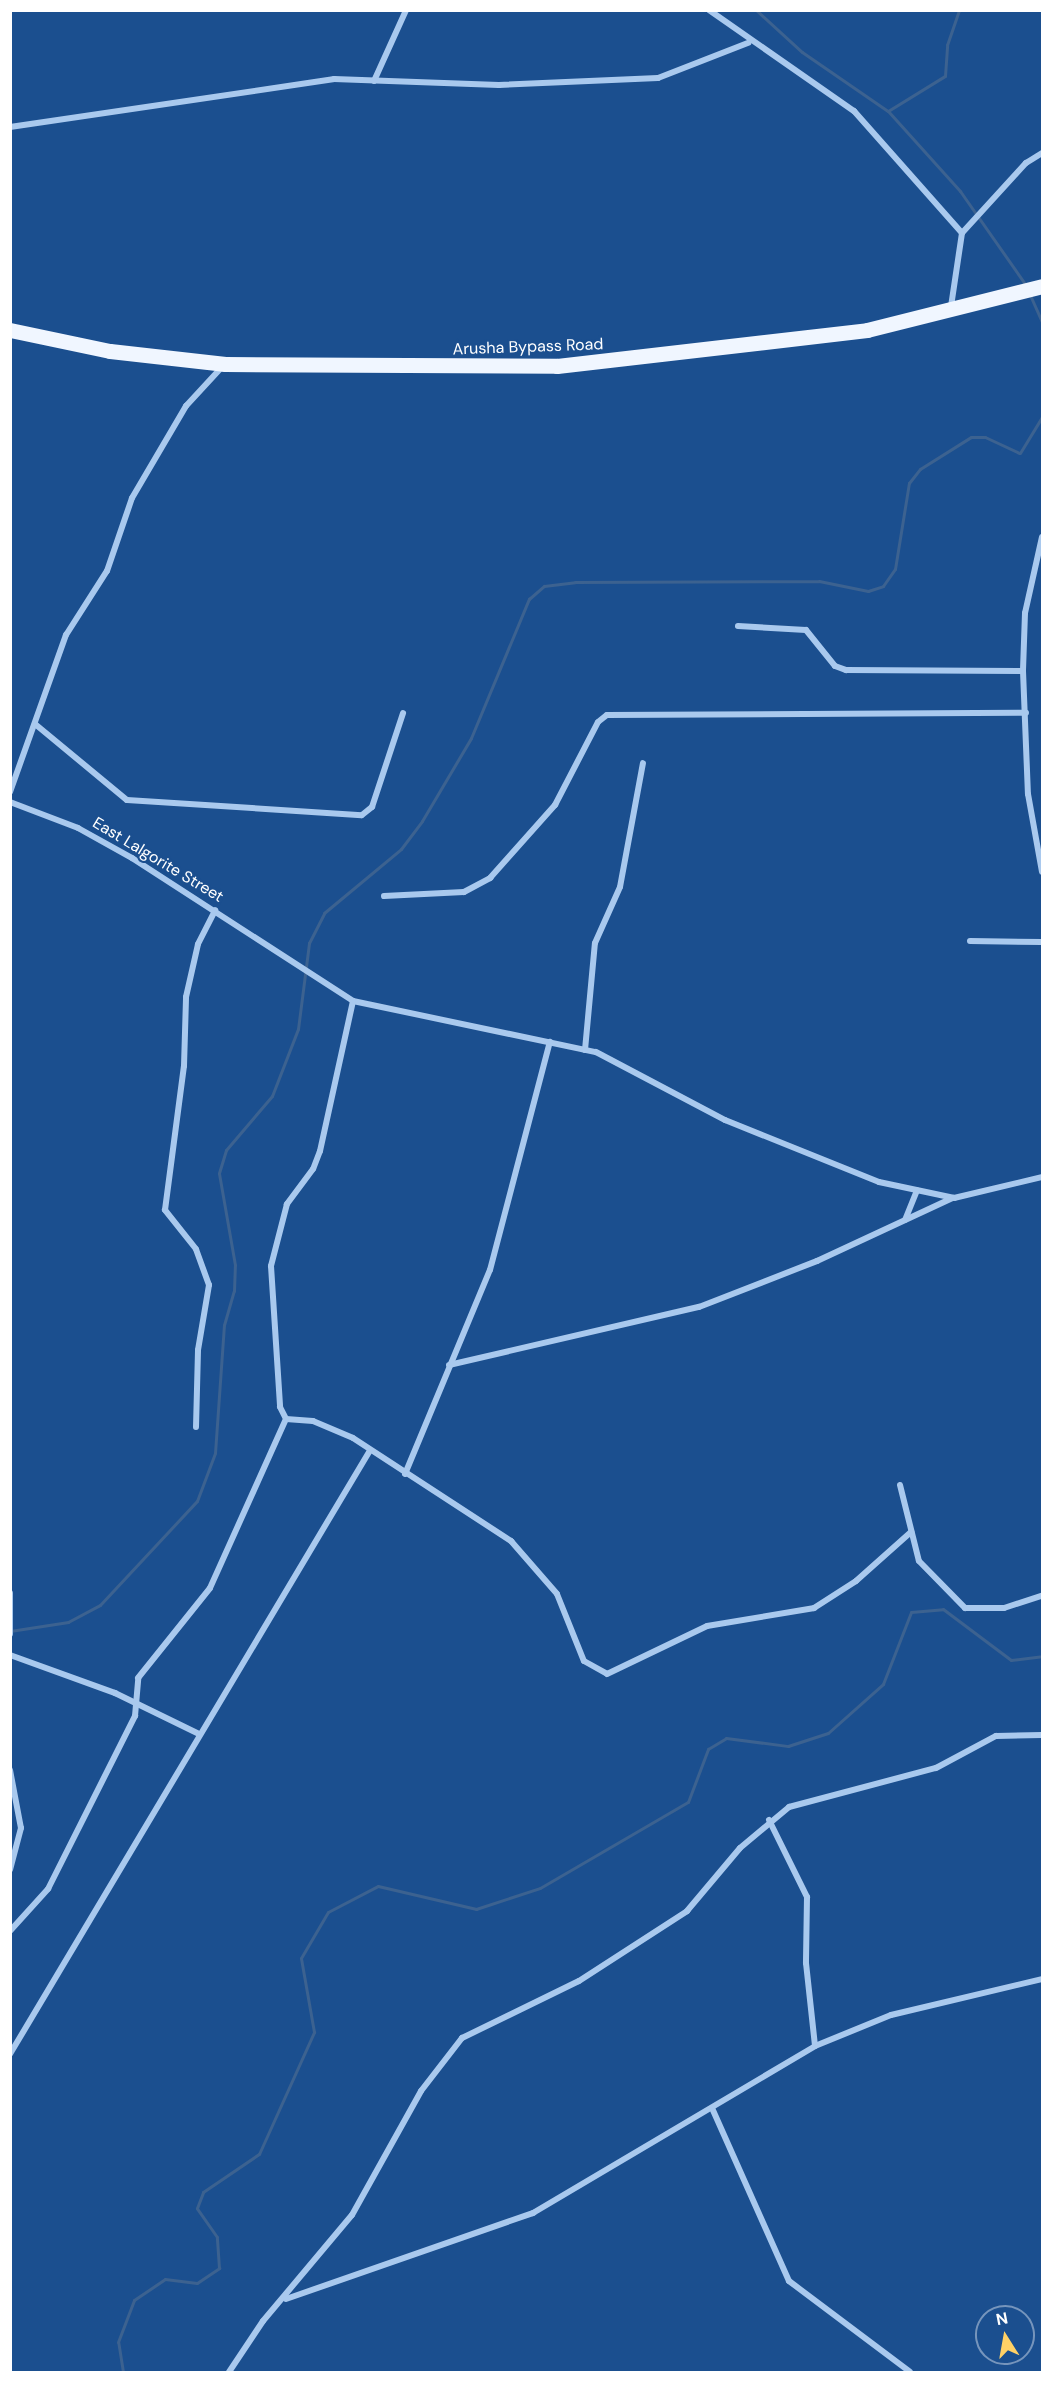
<!DOCTYPE html>
<html>
<head>
<meta charset="utf-8">
<style>
  body { margin:0 }
  #map { position:relative; width:1053px; height:2383px; overflow:hidden; background:#1b4f8f; font-family:"DM Sans",sans-serif }
  div>[style] { position:absolute }
  .stream>* { height:3px; margin:-1.5px; padding:0 1.5px; transform-origin:1.5px; border-radius:1.5px; background:#3c6290 }
  .street>* { height:6px; margin:-3px; padding:0 3px; transform-origin:3px; border-radius:3px; background:#a9c9ee }
  .primary>* { height:15px; margin:-7.5px; padding:0 7.5px; transform-origin:7.5px; border-radius:7.5px; background:#f0f6ff }
  span { translate:-50% -50%; white-space:nowrap; text-align:center; line-height:1.15; -webkit-text-stroke:4.5px #1b4f8f; paint-order:stroke }
  .street-label { font-size:16px; color:#fff }
  .frame { position:absolute; inset:0; border:12px solid #fff; pointer-events:none }
  .north { position:absolute; left:975px; top:2305px; width:60px; height:60px; box-sizing:border-box; background:#1b4f8f; border:2px solid #7695bc; border-radius:50%; rotate:349deg; font-size:16px; font-weight:700; line-height:24px; text-align:center; color:#fff }
  .north::after { content:''; display:block; margin:auto; width:21px; height:27px; background:#ffd166; clip-path:polygon(50% 0,100% 100%,50% 72%,0 100%) }
</style>
</head>
<body>
<div id="map">
  <div class="stream">
    <div style="left:756px;top:10px;width:62px;rotate:42.4deg"></div>
    <div style="left:802px;top:52px;width:104px;rotate:34.5deg"></div>
    <div style="left:888px;top:111px;width:108px;rotate:48deg"></div>
    <div style="left:960px;top:191px;width:113px;rotate:55deg"></div>
    <div style="left:888px;top:111px;width:67px;rotate:-31.6deg"></div>
    <div style="left:945px;top:76px;width:31px;rotate:-86deg"></div>
    <div style="left:947px;top:45px;width:37px;rotate:-71deg"></div>
    <div style="left:1030px;top:295px;width:30px;rotate:66deg"></div>
    <div style="left:10px;top:1631px;width:59px;rotate:-8.8deg"></div>
    <div style="left:68px;top:1622px;width:36px;rotate:-28deg"></div>
    <div style="left:100px;top:1605px;width:142px;rotate:-47deg"></div>
    <div style="left:197px;top:1501px;width:51px;rotate:-69.4deg"></div>
    <div style="left:215px;top:1453px;width:128px;rotate:-86deg"></div>
    <div style="left:224px;top:1325px;width:35px;rotate:-74deg"></div>
    <div style="left:234px;top:1291px;width:26px;rotate:-88deg"></div>
    <div style="left:235px;top:1265px;width:93px;rotate:-99.9deg"></div>
    <div style="left:219px;top:1173px;width:24px;rotate:-73deg"></div>
    <div style="left:226px;top:1150px;width:71px;rotate:-49.6deg"></div>
    <div style="left:272px;top:1096px;width:72px;rotate:-68.8deg"></div>
    <div style="left:298px;top:1029px;width:87px;rotate:-82.7deg"></div>
    <div style="left:309px;top:943px;width:34px;rotate:-63deg"></div>
    <div style="left:324px;top:913px;width:100px;rotate:-39.7deg"></div>
    <div style="left:401px;top:849px;width:35px;rotate:-53deg"></div>
    <div style="left:422px;top:821px;width:96px;rotate:-59.4deg"></div>
    <div style="left:471px;top:738px;width:151px;rotate:-67.4deg"></div>
    <div style="left:529px;top:599px;width:20px;rotate:-41deg"></div>
    <div style="left:544px;top:586px;width:31px;rotate:-7deg"></div>
    <div style="left:575px;top:582px;width:244px;rotate:-0.2deg"></div>
    <div style="left:819px;top:581px;width:50px;rotate:11.5deg"></div>
    <div style="left:868px;top:591px;width:16px;rotate:-18deg"></div>
    <div style="left:883px;top:586px;width:21px;rotate:-55deg"></div>
    <div style="left:895px;top:569px;width:87px;rotate:-80.8deg"></div>
    <div style="left:909px;top:483px;width:18px;rotate:-52deg"></div>
    <div style="left:920px;top:469px;width:60px;rotate:-32.1deg"></div>
    <div style="left:971px;top:437px;width:14px"></div>
    <div style="left:985px;top:437px;width:38px;rotate:25deg"></div>
    <div style="left:1020px;top:453px;width:42px;rotate:-58.6deg"></div>
    <div style="left:123px;top:2372px;width:30px;rotate:-99deg"></div>
    <div style="left:118px;top:2342px;width:45px;rotate:-69.1deg"></div>
    <div style="left:134px;top:2300px;width:37px;rotate:-34deg"></div>
    <div style="left:165px;top:2279px;width:32px;rotate:7deg"></div>
    <div style="left:197px;top:2283px;width:27px;rotate:-34deg"></div>
    <div style="left:219px;top:2268px;width:31px;rotate:-94deg"></div>
    <div style="left:217px;top:2237px;width:35px;rotate:-125deg"></div>
    <div style="left:197px;top:2208px;width:17px;rotate:-69deg"></div>
    <div style="left:203px;top:2192px;width:68px;rotate:-34.2deg"></div>
    <div style="left:259px;top:2154px;width:134px;rotate:-65.7deg"></div>
    <div style="left:314px;top:2032px;width:75px;rotate:-100deg"></div>
    <div style="left:301px;top:1958px;width:53px;rotate:-59.6deg"></div>
    <div style="left:328px;top:1912px;width:56px;rotate:-27.5deg"></div>
    <div style="left:378px;top:1886px;width:101px;rotate:13.2deg"></div>
    <div style="left:476px;top:1909px;width:67px;rotate:-18.2deg"></div>
    <div style="left:540px;top:1888px;width:171px;rotate:-30.2deg"></div>
    <div style="left:688px;top:1802px;width:57px;rotate:-69.3deg"></div>
    <div style="left:708px;top:1749px;width:21px;rotate:-31deg"></div>
    <div style="left:726px;top:1738px;width:63px;rotate:7.4deg"></div>
    <div style="left:788px;top:1746px;width:42px;rotate:-18deg"></div>
    <div style="left:828px;top:1733px;width:74px;rotate:-41.7deg"></div>
    <div style="left:883px;top:1684px;width:77px;rotate:-68.7deg"></div>
    <div style="left:911px;top:1612px;width:32px;rotate:-5deg"></div>
    <div style="left:943px;top:1609px;width:85px;rotate:36.9deg"></div>
    <div style="left:1011px;top:1660px;width:31px;rotate:-7deg"></div>
  </div>
  <div class="street">
    <div style="left:709px;top:10px;width:177px;rotate:34.9deg"></div>
    <div style="left:854px;top:111px;width:163px;rotate:48.5deg"></div>
    <div style="left:962px;top:233px;width:75px;rotate:98.5deg"></div>
    <div style="left:374px;top:81px;width:78px;rotate:-65.7deg"></div>
    <div style="left:10px;top:127px;width:328px;rotate:-8.4deg"></div>
    <div style="left:334px;top:79px;width:165px;rotate:2.1deg"></div>
    <div style="left:499px;top:85px;width:159px;rotate:-2.5deg"></div>
    <div style="left:658px;top:78px;width:97px;rotate:-21.3deg"></div>
    <div style="left:962px;top:233px;width:95px;rotate:-47.6deg"></div>
    <div style="left:1026px;top:163px;width:19px;rotate:-32deg"></div>
    <div style="left:1042px;top:537px;width:78px;rotate:102.6deg"></div>
    <div style="left:1025px;top:613px;width:58px;rotate:92deg"></div>
    <div style="left:1023px;top:671px;width:123px;rotate:87.7deg"></div>
    <div style="left:1028px;top:794px;width:79px;rotate:79.8deg"></div>
    <div style="left:738px;top:626px;width:68px;rotate:3.4deg"></div>
    <div style="left:806px;top:630px;width:46px;rotate:51.1deg"></div>
    <div style="left:835px;top:666px;width:12px;rotate:20deg"></div>
    <div style="left:846px;top:670px;width:177px;rotate:0.3deg"></div>
    <div style="left:35px;top:724px;width:119px;rotate:39.6deg"></div>
    <div style="left:127px;top:800px;width:235px;rotate:3.7deg"></div>
    <div style="left:362px;top:815px;width:13px;rotate:-39deg"></div>
    <div style="left:372px;top:807px;width:99px;rotate:-71.7deg"></div>
    <div style="left:10px;top:792px;width:167px;rotate:-70.4deg"></div>
    <div style="left:66px;top:635px;width:76px;rotate:-57.4deg"></div>
    <div style="left:107px;top:571px;width:77px;rotate:-71.1deg"></div>
    <div style="left:132px;top:498px;width:107px;rotate:-59.6deg"></div>
    <div style="left:186px;top:406px;width:53px;rotate:-47.3deg"></div>
    <div style="left:10px;top:802px;width:73px;rotate:20.9deg"></div>
    <div style="left:78px;top:828px;width:62px;rotate:29.1deg"></div>
    <div style="left:132px;top:858px;width:263px;rotate:32.9deg"></div>
    <div style="left:353px;top:1001px;width:248px;rotate:11.9deg"></div>
    <div style="left:596px;top:1052px;width:146px;rotate:27.8deg"></div>
    <div style="left:725px;top:1120px;width:166px;rotate:21.9deg"></div>
    <div style="left:879px;top:1182px;width:77px;rotate:12deg"></div>
    <div style="left:954px;top:1198px;width:90px;rotate:-13.4deg"></div>
    <div style="left:384px;top:896px;width:80px;rotate:-2.9deg"></div>
    <div style="left:464px;top:892px;width:30px;rotate:-28deg"></div>
    <div style="left:490px;top:878px;width:98px;rotate:-48.3deg"></div>
    <div style="left:555px;top:805px;width:93px;rotate:-62.6deg"></div>
    <div style="left:598px;top:722px;width:11px;rotate:-38deg"></div>
    <div style="left:607px;top:715px;width:419px;rotate:-0.3deg"></div>
    <div style="left:970px;top:941px;width:72px;rotate:0.8deg"></div>
    <div style="left:353px;top:1001px;width:154px;rotate:102.4deg"></div>
    <div style="left:320px;top:1151px;width:19px;rotate:111deg"></div>
    <div style="left:313px;top:1169px;width:44px;rotate:126.6deg"></div>
    <div style="left:287px;top:1204px;width:64px;rotate:104.5deg"></div>
    <div style="left:271px;top:1266px;width:141px;rotate:86.3deg"></div>
    <div style="left:280px;top:1407px;width:13px;rotate:63deg"></div>
    <div style="left:286px;top:1419px;width:27px;rotate:4deg"></div>
    <div style="left:313px;top:1421px;width:43px;rotate:23deg"></div>
    <div style="left:353px;top:1438px;width:189px;rotate:33.1deg"></div>
    <div style="left:511px;top:1541px;width:70px;rotate:49deg"></div>
    <div style="left:557px;top:1594px;width:72px;rotate:68.1deg"></div>
    <div style="left:584px;top:1661px;width:26px;rotate:29deg"></div>
    <div style="left:607px;top:1674px;width:111px;rotate:-25.6deg"></div>
    <div style="left:707px;top:1626px;width:109px;rotate:-9.5deg"></div>
    <div style="left:814px;top:1608px;width:50px;rotate:-32.7deg"></div>
    <div style="left:856px;top:1581px;width:74px;rotate:-41.7deg"></div>
    <div style="left:585px;top:1050px;width:107px;rotate:-84.7deg"></div>
    <div style="left:595px;top:943px;width:61px;rotate:-65.9deg"></div>
    <div style="left:620px;top:887px;width:126px;rotate:-79.5deg"></div>
    <div style="left:905px;top:1220px;width:32px;rotate:-68deg"></div>
    <div style="left:449px;top:1365px;width:257px;rotate:-13.1deg"></div>
    <div style="left:699px;top:1307px;width:127px;rotate:-21.3deg"></div>
    <div style="left:817px;top:1261px;width:150px;rotate:-24.9deg"></div>
    <div style="left:196px;top:1427px;width:77px;rotate:-88.5deg"></div>
    <div style="left:198px;top:1350px;width:66px;rotate:-80.4deg"></div>
    <div style="left:209px;top:1285px;width:38px;rotate:-110deg"></div>
    <div style="left:196px;top:1249px;width:50px;rotate:-128.5deg"></div>
    <div style="left:165px;top:1210px;width:145px;rotate:-82.5deg"></div>
    <div style="left:184px;top:1066px;width:69px;rotate:-88.3deg"></div>
    <div style="left:186px;top:997px;width:54px;rotate:-77.2deg"></div>
    <div style="left:198px;top:944px;width:38px;rotate:-63deg"></div>
    <div style="left:405px;top:1474px;width:221px;rotate:-67.4deg"></div>
    <div style="left:490px;top:1270px;width:236px;rotate:-75.3deg"></div>
    <div style="left:900px;top:1485px;width:78px;rotate:76deg"></div>
    <div style="left:919px;top:1561px;width:66px;rotate:45.6deg"></div>
    <div style="left:965px;top:1608px;width:39px"></div>
    <div style="left:1004px;top:1608px;width:40px;rotate:-18deg"></div>
    <div style="left:10px;top:1593px;width:41px;rotate:90deg"></div>
    <div style="left:10px;top:1655px;width:112px;rotate:19.9deg"></div>
    <div style="left:115px;top:1693px;width:93px;rotate:26deg"></div>
    <div style="left:10px;top:1770px;width:59px;rotate:79.3deg"></div>
    <div style="left:21px;top:1828px;width:43px;rotate:104.7deg"></div>
    <div style="left:769px;top:1820px;width:86px;rotate:63.7deg"></div>
    <div style="left:807px;top:1897px;width:66px;rotate:90.9deg"></div>
    <div style="left:806px;top:1963px;width:83px;rotate:83.8deg"></div>
    <div style="left:10px;top:1931px;width:57px;rotate:-47.9deg"></div>
    <div style="left:48px;top:1889px;width:194px;rotate:-63.3deg"></div>
    <div style="left:135px;top:1716px;width:38px;rotate:-85deg"></div>
    <div style="left:138px;top:1678px;width:115px;rotate:-51.3deg"></div>
    <div style="left:210px;top:1588px;width:185px;rotate:-65.8deg"></div>
    <div style="left:10px;top:2054px;width:701px;rotate:-59.19deg"></div>
    <div style="left:712px;top:2108px;width:189px;rotate:66deg"></div>
    <div style="left:789px;top:2281px;width:151px;rotate:36.9deg"></div>
    <div style="left:286px;top:2299px;width:262px;rotate:-19.2deg"></div>
    <div style="left:533px;top:2213px;width:328px;rotate:-30.6deg"></div>
    <div style="left:815px;top:2046px;width:82px;rotate:-22.2deg"></div>
    <div style="left:891px;top:2015px;width:155px;rotate:-13.4deg"></div>
    <div style="left:229px;top:2372px;width:61px;rotate:-56.3deg"></div>
    <div style="left:263px;top:2321px;width:138px;rotate:-50deg"></div>
    <div style="left:352px;top:2215px;width:142px;rotate:-60.9deg"></div>
    <div style="left:421px;top:2091px;width:67px;rotate:-52.3deg"></div>
    <div style="left:462px;top:2038px;width:130px;rotate:-26deg"></div>
    <div style="left:579px;top:1981px;width:129px;rotate:-32.9deg"></div>
    <div style="left:687px;top:1911px;width:82px;rotate:-49.9deg"></div>
    <div style="left:740px;top:1848px;width:64px;rotate:-39.9deg"></div>
    <div style="left:789px;top:1807px;width:152px;rotate:-14.9deg"></div>
    <div style="left:936px;top:1768px;width:68px;rotate:-28.1deg"></div>
    <div style="left:996px;top:1736px;width:46px;rotate:-1.2deg"></div>
  </div>
  <div class="primary">
    <div style="left:10px;top:330px;width:102px;rotate:11.9deg"></div>
    <div style="left:110px;top:351px;width:116px;rotate:6.4deg"></div>
    <div style="left:225px;top:364px;width:332px;rotate:0.3deg"></div>
    <div style="left:557px;top:366px;width:312px;rotate:-6.6deg"></div>
    <div style="left:867px;top:330px;width:180px;rotate:-14.1deg"></div>
  </div>
  <div class="street-label">
    <span style="left:528px;top:347px;rotate:-2deg">Arusha Bypass Road</span>
    <span style="left:158px;top:860px;rotate:31deg">East Lalgorite Street</span>
  </div>
  <div class="frame"></div>
  <div class="north">N</div>
</div>
</body>
</html>
